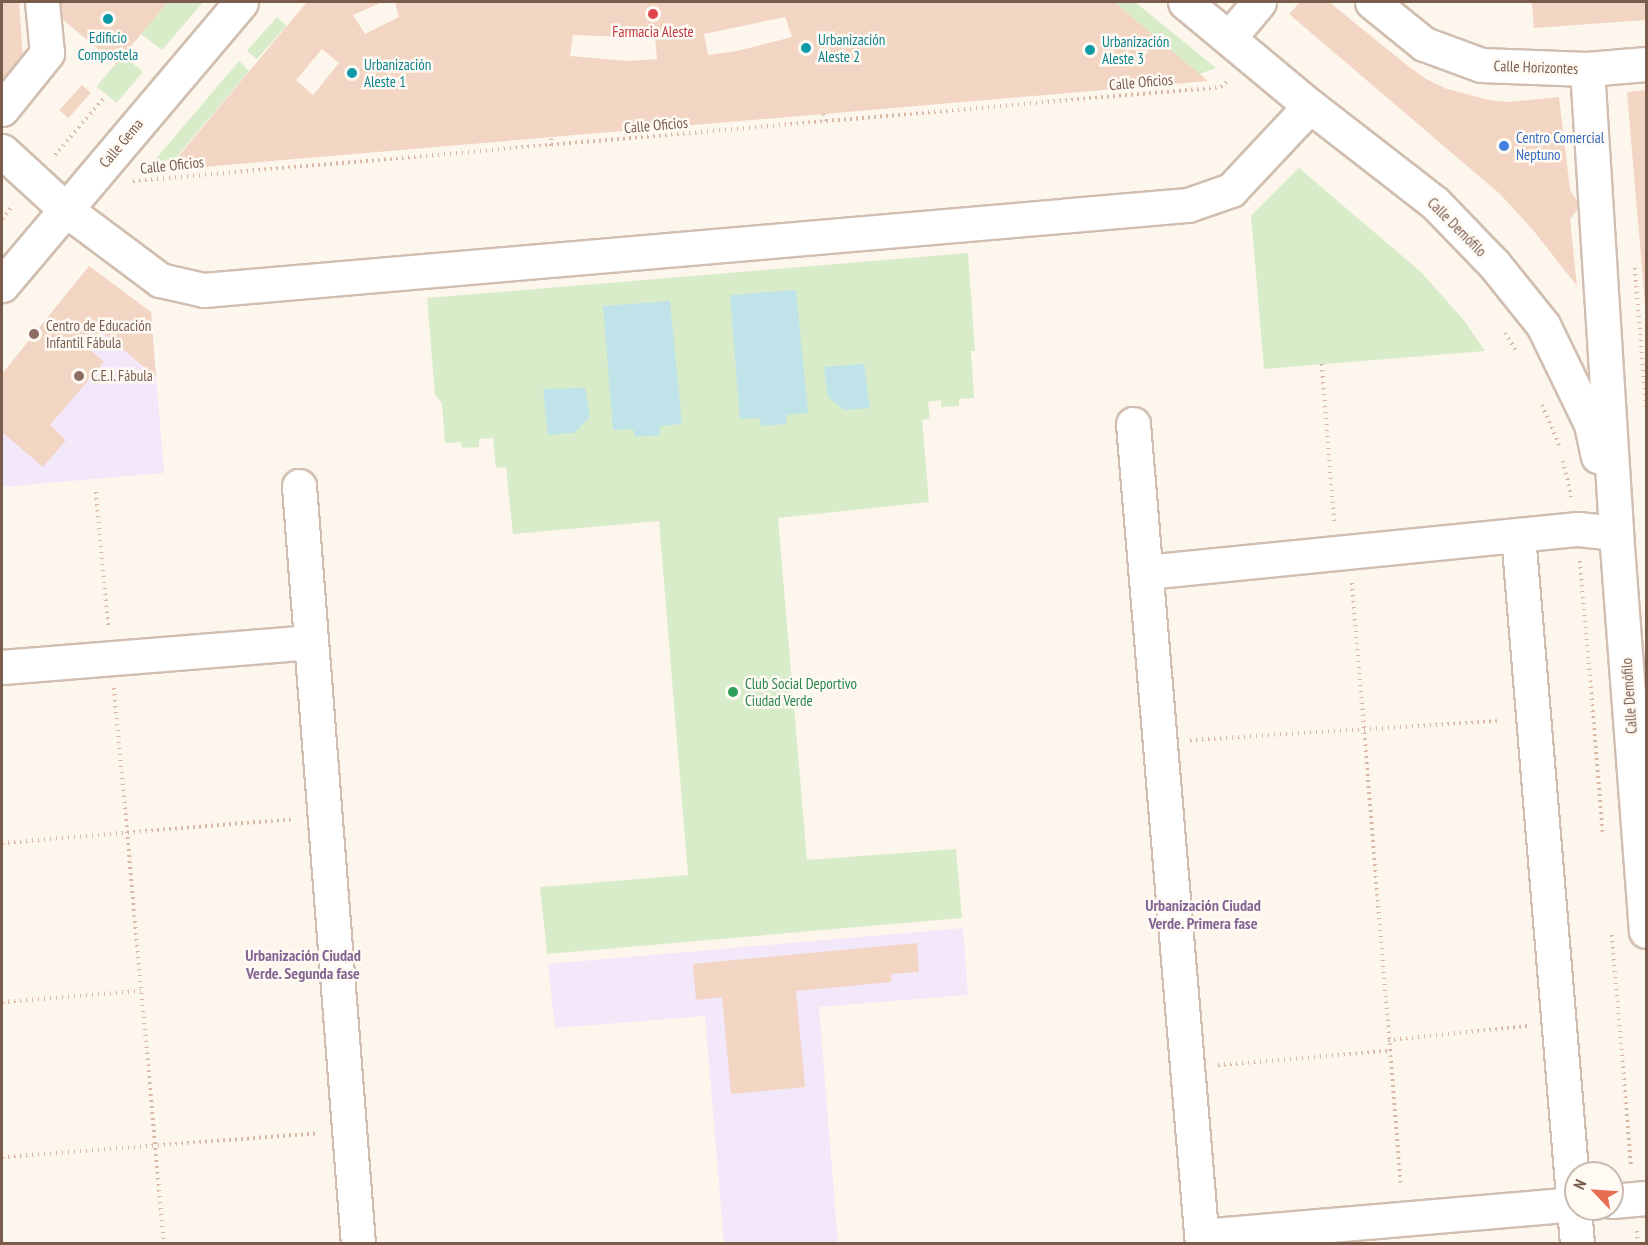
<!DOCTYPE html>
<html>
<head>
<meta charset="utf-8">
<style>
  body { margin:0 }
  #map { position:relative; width:1648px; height:1245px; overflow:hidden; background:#fdf6ec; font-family:"PT Sans Narrow",sans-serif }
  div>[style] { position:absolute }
  .education>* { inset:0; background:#f3e8fa }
  .green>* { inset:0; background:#d8ecc9; transform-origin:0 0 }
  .water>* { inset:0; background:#bfe3e8 }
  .building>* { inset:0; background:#f3d5c3; transform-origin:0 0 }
  .path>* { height:4px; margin-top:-2px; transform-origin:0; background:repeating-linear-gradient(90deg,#d9b8a5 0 1.5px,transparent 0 6px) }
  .roads { filter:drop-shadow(2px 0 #d1beb0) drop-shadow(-2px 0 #d1beb0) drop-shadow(0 2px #d1beb0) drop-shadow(0 -2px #d1beb0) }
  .minor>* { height:33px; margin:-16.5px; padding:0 16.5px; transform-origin:16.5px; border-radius:16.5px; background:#fff }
  .dots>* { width:16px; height:16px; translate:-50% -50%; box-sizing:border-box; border:3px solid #fffaf3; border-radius:50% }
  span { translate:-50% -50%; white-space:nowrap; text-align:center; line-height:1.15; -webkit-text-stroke:5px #fffaf3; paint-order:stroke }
  .health-label { font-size:15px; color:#be3a42 }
  .culture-label { font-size:15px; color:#0d838f }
  .left { translate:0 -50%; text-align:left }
  .street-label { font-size:15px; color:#7a5c4d }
  .shop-label { font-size:15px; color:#366cbe }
  .education-label { font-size:15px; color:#785e54 }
  .leisure-label { font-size:15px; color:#27864d }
  .neighbourhood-label { font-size:16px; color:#846695; font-weight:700 }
  .frame { position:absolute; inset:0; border:3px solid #7a5c4d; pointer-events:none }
  .north { position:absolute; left:1564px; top:1161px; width:60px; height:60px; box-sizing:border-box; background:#fffaf3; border:2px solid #cabbb1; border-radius:50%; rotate:295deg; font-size:16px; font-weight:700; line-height:24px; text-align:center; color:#7a5c4d }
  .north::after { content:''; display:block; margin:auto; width:21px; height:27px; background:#e76f51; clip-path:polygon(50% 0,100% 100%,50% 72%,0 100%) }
</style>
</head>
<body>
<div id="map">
  <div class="education">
    <div style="clip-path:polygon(89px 266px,151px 312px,164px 473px,2px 487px,2px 374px)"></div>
    <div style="clip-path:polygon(963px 928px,968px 995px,819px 1007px,838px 1243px,724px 1243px,705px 1016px,555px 1028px,548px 964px)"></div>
  </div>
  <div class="green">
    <div style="clip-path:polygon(168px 2px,203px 2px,162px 50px,141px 34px)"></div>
    <div style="clip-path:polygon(1114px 2px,1135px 2px,1216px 68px,1199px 74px)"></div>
    <div style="left:277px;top:17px;width:13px;height:45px;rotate:42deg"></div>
    <div style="left:123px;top:55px;width:26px;height:41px;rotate:40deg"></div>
    <div style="clip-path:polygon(239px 61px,249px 71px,174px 160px,154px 161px)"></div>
    <div style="clip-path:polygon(1299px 168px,1421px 272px,1463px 319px,1485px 351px,1264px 369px,1251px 216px)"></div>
    <div style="clip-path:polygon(968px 253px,975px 351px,971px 351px,974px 398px,959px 399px,959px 406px,941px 407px,941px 400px,928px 402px,930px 419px,922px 420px,929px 502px,778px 518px,807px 860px,956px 849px,962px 918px,547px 954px,540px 887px,688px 875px,659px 521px,513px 534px,506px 467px,496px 468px,493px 438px,479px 439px,479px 447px,462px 448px,461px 442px,445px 443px,442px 403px,435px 395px,427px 298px)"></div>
  </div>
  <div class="water">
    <div style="clip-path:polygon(796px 290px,808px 413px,786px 415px,786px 424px,762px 426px,759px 418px,740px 419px,730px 295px)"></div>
    <div style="clip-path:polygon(670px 301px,682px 424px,660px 426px,660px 435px,635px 437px,633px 429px,613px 430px,603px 306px)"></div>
    <div style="clip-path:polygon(864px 364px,870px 408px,844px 410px,828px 397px,824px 367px)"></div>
    <div style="clip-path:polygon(585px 388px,590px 417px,574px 433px,548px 435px,543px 389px)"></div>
  </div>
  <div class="building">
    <div style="clip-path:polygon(2px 2px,19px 2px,23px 58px,16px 77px,2px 78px)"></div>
    <div style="clip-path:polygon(46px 2px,168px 2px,116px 64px,44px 4px)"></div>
    <div style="clip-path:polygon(evenodd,307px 2px,382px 2px,353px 15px,365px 34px,399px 17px,395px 2px,1114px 2px,1208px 81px,167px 170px,307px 2px,785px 17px,792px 37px,737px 51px,708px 55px,704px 34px,785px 17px,307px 2px,573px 35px,655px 38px,657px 59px,627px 61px,570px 56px,573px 35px,307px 2px,322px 49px,339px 63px,313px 95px,296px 80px,322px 49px)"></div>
    <div style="clip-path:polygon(1300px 2px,1329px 2px,1408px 66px,1426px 79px,1447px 89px,1489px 100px,1508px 102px,1559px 97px,1570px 190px,1578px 202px,1577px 210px,1570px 219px,1577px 286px,1533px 230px,1500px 194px,1289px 14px)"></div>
    <div style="clip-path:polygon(1532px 2px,1646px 2px,1646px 20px,1534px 28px)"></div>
    <div style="left:82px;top:85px;width:12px;height:34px;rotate:42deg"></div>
    <div style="clip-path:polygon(1646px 90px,1646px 304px,1645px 304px,1627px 92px)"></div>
    <div style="clip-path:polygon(89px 266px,151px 312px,156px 377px,102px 332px,88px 348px,104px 362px,50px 425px,66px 440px,43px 467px,2px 432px,2px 374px)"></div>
    <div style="clip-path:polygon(917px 943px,919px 972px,891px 974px,891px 982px,796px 991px,805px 1087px,731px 1094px,722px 997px,696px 1000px,693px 964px)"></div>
  </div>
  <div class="path">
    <div style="left:823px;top:114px;width:9px;rotate:69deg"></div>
    <div style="left:551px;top:146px;width:9px;rotate:-84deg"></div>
    <div style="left:55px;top:155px;width:74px;rotate:-49.4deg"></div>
    <div style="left:133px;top:181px;width:1092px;rotate:-4.94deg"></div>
    <div style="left:1221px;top:87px;width:11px;rotate:-41deg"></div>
    <div style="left:2px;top:219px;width:18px;rotate:-52deg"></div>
    <div style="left:1635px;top:268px;width:140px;rotate:85.5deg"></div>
    <div style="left:1505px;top:333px;width:22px;rotate:58deg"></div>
    <div style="left:1322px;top:364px;width:159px;rotate:85.7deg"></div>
    <div style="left:1542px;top:405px;width:46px;rotate:66.8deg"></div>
    <div style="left:1563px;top:461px;width:37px;rotate:77deg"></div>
    <div style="left:96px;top:492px;width:136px;rotate:84.9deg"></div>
    <div style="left:1580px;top:561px;width:275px;rotate:85.2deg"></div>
    <div style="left:1352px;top:583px;width:605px;rotate:85.35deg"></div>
    <div style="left:114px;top:688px;width:558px;rotate:84.86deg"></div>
    <div style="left:1190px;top:740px;width:311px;rotate:-3.5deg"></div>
    <div style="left:2px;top:843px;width:293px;rotate:-4.7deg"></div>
    <div style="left:1612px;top:935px;width:232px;rotate:85.3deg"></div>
    <div style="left:2px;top:1002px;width:139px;rotate:-4.5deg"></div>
    <div style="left:1388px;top:1040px;width:141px;rotate:-5.7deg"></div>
    <div style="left:1218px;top:1065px;width:173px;rotate:-4.7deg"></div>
    <div style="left:2px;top:1157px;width:317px;rotate:-4.3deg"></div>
    <div style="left:1637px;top:1231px;width:13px;rotate:86deg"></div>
  </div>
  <div class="roads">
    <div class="minor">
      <div style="left:1185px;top:2px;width:163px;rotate:39.8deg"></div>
      <div style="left:1310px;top:106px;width:158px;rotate:37.8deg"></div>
      <div style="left:1435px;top:203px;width:85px;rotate:46deg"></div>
      <div style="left:1494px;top:264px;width:78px;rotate:51.2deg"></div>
      <div style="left:1543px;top:325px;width:110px;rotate:64.1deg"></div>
      <div style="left:1591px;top:424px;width:33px;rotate:78deg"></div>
      <div style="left:1372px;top:2px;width:67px;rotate:38.9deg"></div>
      <div style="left:1424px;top:44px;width:61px;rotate:20.2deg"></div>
      <div style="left:1481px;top:65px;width:106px;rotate:2.2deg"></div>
      <div style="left:1587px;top:69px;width:59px;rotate:-4.8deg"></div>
      <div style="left:1229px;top:38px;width:47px;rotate:-50.2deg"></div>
      <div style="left:1587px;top:69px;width:465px;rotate:86.4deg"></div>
      <div style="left:1616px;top:533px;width:399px;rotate:85.7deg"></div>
      <div style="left:2px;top:109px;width:72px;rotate:-51.2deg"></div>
      <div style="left:47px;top:53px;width:51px;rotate:-95.6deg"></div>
      <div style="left:2px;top:151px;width:86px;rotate:42.6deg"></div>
      <div style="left:65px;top:209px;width:119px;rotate:36.8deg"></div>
      <div style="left:160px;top:280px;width:45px;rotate:12.8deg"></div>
      <div style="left:204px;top:290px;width:988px;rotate:-4.94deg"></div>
      <div style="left:1188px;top:205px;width:46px;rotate:-19.2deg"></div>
      <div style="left:1231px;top:190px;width:115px;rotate:-46.8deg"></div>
      <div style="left:2px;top:285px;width:370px;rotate:-49.8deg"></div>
      <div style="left:1133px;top:424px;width:823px;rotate:85.19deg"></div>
      <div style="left:299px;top:486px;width:760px;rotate:85.55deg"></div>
      <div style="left:1518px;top:535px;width:711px;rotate:85.24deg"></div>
      <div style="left:1146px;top:572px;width:434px;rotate:-5.7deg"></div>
      <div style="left:1578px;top:529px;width:38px;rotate:6deg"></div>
      <div style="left:2px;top:667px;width:310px;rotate:-4.6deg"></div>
      <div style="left:1612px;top:1201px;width:34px;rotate:-5deg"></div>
      <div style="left:1202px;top:1236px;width:375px;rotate:-4.9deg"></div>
    </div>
  </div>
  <div class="dots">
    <div style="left:653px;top:14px;background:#e0444e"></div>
    <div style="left:108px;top:19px;background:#0f9aa8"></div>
    <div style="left:806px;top:48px;background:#0f9aa8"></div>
    <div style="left:1090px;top:50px;background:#0f9aa8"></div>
    <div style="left:352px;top:73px;background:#0f9aa8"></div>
    <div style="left:1504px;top:146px;background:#3f7fe0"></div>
    <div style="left:34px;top:334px;background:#8d6e63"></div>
    <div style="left:79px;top:376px;background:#8d6e63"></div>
    <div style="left:733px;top:692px;background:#2e9e5b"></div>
  </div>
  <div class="health-label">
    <span style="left:653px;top:32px">Farmacia Aleste</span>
  </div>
  <div class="culture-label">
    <span style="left:108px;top:46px">Edificio<br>Compostela</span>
    <span class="left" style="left:818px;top:48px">Urbanización<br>Aleste 2</span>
    <span class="left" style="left:1102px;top:50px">Urbanización<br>Aleste 3</span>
    <span class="left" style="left:364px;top:73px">Urbanización<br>Aleste 1</span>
  </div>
  <div class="street-label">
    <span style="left:1536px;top:67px;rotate:2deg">Calle Horizontes</span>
    <span style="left:1141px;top:82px;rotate:-5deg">Calle Oficios</span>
    <span style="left:656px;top:125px;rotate:-5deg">Calle Oficios</span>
    <span style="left:121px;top:143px;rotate:-50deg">Calle Gema</span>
    <span style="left:172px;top:165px;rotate:-6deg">Calle Oficios</span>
    <span style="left:1457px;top:227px;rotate:45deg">Calle Demófilo</span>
    <span style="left:1629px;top:696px;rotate:-94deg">Calle Demófilo</span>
  </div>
  <div class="shop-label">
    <span class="left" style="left:1516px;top:146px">Centro Comercial<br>Neptuno</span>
  </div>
  <div class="education-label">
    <span class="left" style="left:46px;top:334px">Centro de Educación<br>Infantil Fábula</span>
    <span class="left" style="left:91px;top:376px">C.E.I. Fábula</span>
  </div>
  <div class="leisure-label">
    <span class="left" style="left:745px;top:692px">Club Social Deportivo<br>Ciudad Verde</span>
  </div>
  <div class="neighbourhood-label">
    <span style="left:1203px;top:914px">Urbanización Ciudad<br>Verde. Primera fase</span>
    <span style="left:303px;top:964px">Urbanización Ciudad<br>Verde. Segunda fase</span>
  </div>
  <div class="frame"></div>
  <div class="north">N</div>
</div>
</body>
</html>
